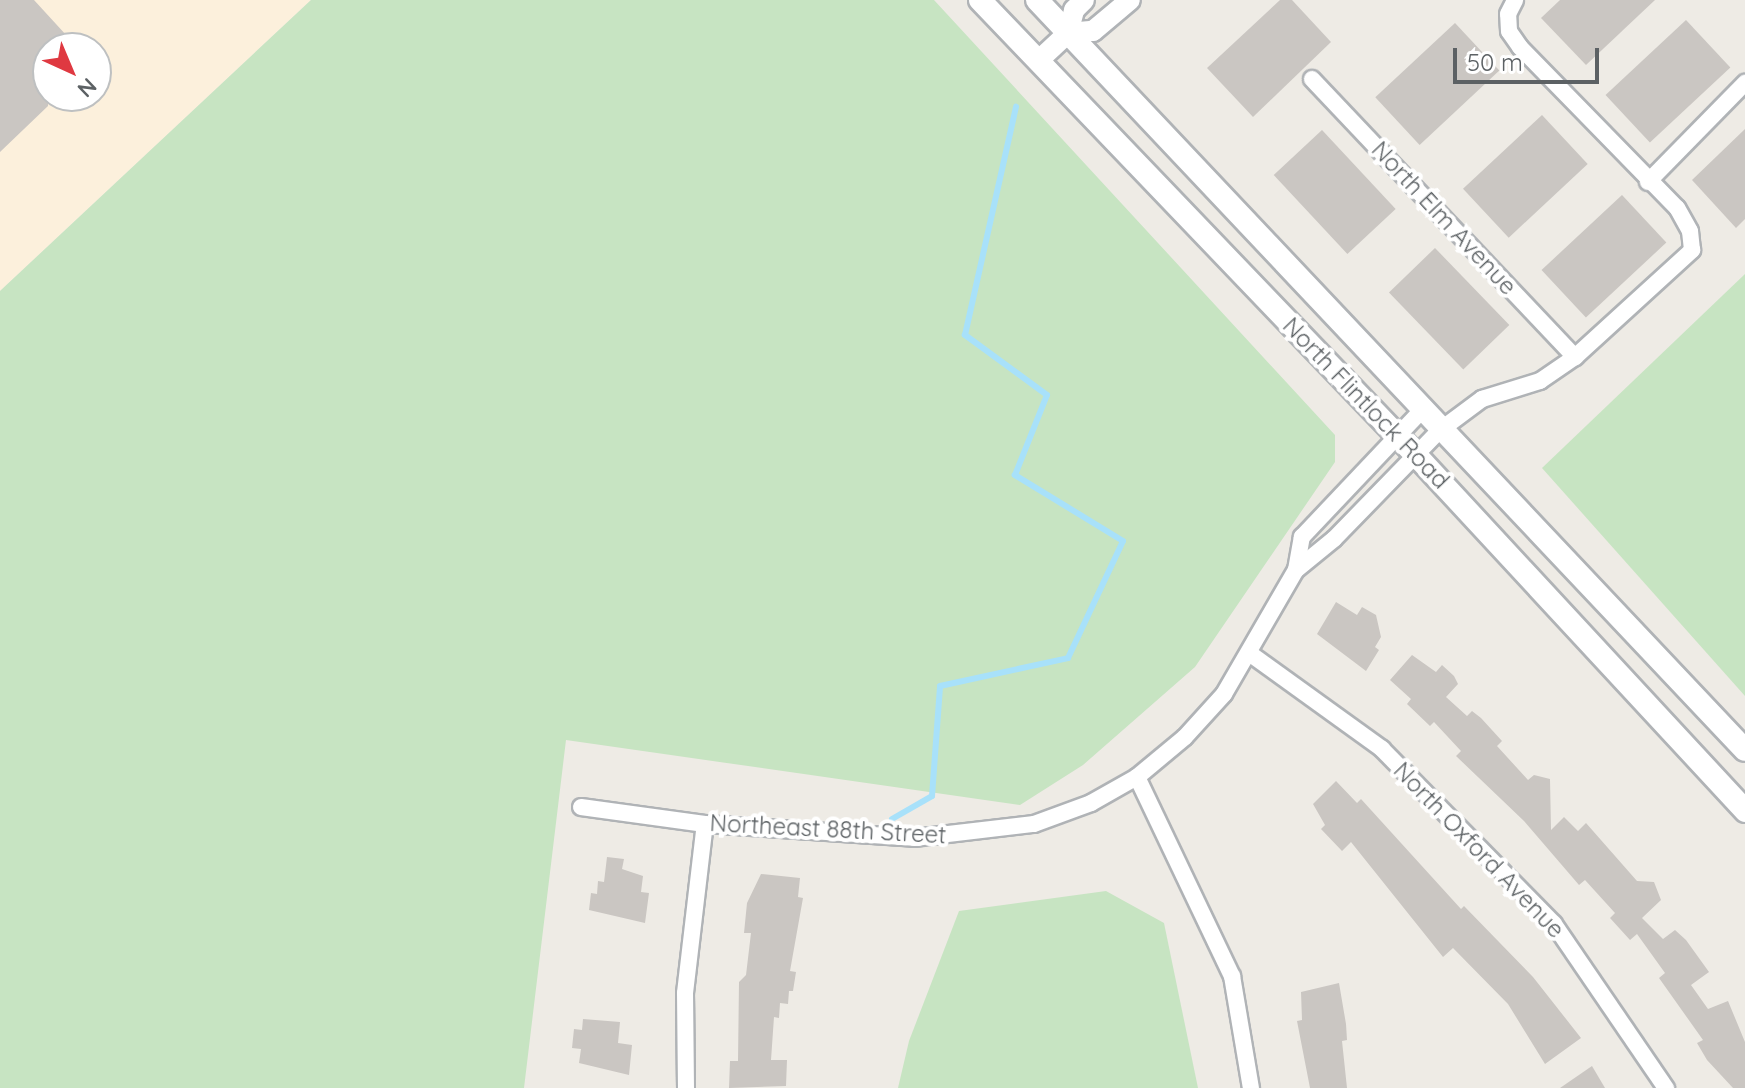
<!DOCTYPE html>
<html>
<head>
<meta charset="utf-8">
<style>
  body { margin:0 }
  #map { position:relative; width:1745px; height:1088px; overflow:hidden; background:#eeebe5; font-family:Quicksand,sans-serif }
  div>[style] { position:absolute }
  .commercial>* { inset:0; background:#fcf0dc }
  .green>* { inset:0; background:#c7e4c2 }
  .stream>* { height:6px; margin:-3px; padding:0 3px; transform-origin:3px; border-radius:3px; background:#a8e1fa }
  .building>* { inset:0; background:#cac6c2; transform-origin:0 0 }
  .roads { filter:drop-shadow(2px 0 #b0b3b6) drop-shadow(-2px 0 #b0b3b6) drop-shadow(0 2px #b0b3b6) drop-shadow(0 -2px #b0b3b6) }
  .minor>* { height:16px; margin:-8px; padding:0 8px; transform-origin:8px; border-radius:8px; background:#fff }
  .tertiary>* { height:20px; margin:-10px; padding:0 10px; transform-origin:10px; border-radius:10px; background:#fff }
  .secondary>* { height:22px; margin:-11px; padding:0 11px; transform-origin:11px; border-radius:11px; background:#fff }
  span { translate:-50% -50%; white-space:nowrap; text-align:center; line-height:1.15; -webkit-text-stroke:8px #fff; paint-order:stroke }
  .street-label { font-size:24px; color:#5c6164 }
  .north { position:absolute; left:32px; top:32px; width:80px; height:80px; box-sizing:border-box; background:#fff; border:2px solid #bec0c1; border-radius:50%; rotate:136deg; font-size:22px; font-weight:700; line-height:32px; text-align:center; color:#5c6164 }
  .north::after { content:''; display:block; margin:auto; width:28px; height:36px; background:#df3941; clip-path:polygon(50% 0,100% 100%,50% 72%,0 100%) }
  .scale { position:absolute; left:1453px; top:48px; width:146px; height:36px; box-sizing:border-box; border:4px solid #5c6164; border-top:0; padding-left:10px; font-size:24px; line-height:28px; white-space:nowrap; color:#5c6164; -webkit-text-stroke:6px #fff; paint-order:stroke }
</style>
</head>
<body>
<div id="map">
  <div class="commercial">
    <div style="clip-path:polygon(evenodd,0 0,311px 0,0 291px,0 0,48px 48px,96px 48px,96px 96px,48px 96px,48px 48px)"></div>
  </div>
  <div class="green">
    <div style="clip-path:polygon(311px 0,934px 0,1335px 435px,1335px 462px,1195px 667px,1083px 765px,1020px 805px,566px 740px,524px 1088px,0 1088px,0 291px)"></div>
    <div style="clip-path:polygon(1745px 274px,1745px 696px,1542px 468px)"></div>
    <div style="clip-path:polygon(1106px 891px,1164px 923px,1198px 1088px,898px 1088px,909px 1041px,959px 911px)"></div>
  </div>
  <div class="stream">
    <div style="left:892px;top:819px;width:46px;rotate:-29.9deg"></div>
    <div style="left:932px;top:796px;width:110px;rotate:-85.8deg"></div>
    <div style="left:940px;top:686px;width:131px;rotate:-12.3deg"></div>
    <div style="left:1068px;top:658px;width:129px;rotate:-64.8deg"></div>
    <div style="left:1123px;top:541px;width:127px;rotate:-148.6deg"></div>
    <div style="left:1015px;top:475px;width:86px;rotate:-68.2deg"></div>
    <div style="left:1047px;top:395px;width:102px;rotate:-143.8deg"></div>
    <div style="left:965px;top:335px;width:234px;rotate:-77.4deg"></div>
  </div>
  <div class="building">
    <div style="clip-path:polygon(0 0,34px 0,78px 48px,48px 48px,48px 106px,0 152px)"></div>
    <div style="clip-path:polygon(1280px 0,1292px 0,1331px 42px,1253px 117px,1207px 68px)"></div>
    <div style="clip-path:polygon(1560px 0,1655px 0,1586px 65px,1541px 18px)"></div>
    <div style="left:1686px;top:20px;width:65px;height:110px;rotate:47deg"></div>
    <div style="left:1455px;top:23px;width:65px;height:109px;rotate:47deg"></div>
    <div style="left:1542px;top:115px;width:67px;height:108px;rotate:47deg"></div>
    <div style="clip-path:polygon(1745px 129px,1745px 219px,1736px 228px,1692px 180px)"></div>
    <div style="left:1322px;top:130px;width:108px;height:66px;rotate:47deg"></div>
    <div style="left:1622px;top:195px;width:65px;height:110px;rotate:47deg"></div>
    <div style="left:1435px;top:248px;width:107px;height:64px;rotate:46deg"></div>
    <div style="clip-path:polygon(1336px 602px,1357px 615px,1362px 607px,1376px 615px,1381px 637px,1375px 647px,1379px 650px,1366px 671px,1317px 634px)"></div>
    <div style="clip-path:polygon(1412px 655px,1436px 672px,1442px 665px,1454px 676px,1458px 684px,1446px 697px,1467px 716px,1472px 711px,1481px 718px,1502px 741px,1497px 746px,1528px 780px,1534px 775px,1550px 779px,1551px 830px,1564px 817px,1578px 831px,1586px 823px,1637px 881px,1654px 882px,1661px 900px,1642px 918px,1663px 939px,1675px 930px,1686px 940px,1709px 972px,1691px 985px,1708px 1009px,1728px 1001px,1745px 1042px,1745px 1088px,1733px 1088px,1707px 1060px,1697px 1043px,1703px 1040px,1659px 978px,1665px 973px,1637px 934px,1630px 940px,1610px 918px,1615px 913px,1585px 880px,1579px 885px,1524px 821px,1456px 756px,1461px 751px,1434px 722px,1430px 726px,1407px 704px,1411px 699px,1390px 680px)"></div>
    <div style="clip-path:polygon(1336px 781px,1357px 803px,1361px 799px,1461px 909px,1464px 906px,1533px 977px,1581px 1038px,1545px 1064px,1508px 1004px,1453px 948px,1443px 957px,1351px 842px,1342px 851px,1321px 829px,1325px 825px,1313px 804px)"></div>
    <div style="clip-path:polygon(607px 857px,624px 859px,622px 869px,643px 876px,641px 892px,649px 893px,645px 923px,589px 910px,591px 893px,597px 894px,598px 881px,604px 882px)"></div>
    <div style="clip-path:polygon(761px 874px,800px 878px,798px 897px,803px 898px,790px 971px,796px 972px,793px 991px,789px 991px,788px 1004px,780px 1003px,779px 1018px,774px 1017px,771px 1060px,787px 1060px,786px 1086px,729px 1088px,730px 1061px,738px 1061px,739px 982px,746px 975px,751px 933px,744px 933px,747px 903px)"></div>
    <div style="clip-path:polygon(1339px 983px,1346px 1024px,1347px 1040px,1342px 1041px,1347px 1088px,1310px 1088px,1297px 1021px,1302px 1020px,1301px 992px)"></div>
    <div style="clip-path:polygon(583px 1019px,620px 1022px,618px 1043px,632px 1045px,629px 1075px,579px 1063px,581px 1049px,572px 1048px,574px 1029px,582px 1030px)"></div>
    <div style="clip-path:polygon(1592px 1066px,1605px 1088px,1560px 1088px)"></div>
  </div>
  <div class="roads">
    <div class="minor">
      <div style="left:1312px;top:79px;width:383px;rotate:46.6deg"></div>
      <div style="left:1648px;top:182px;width:139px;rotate:-45.6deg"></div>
      <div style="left:1296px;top:570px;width:49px;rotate:-39.2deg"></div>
      <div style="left:1334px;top:539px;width:151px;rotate:-45.8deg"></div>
      <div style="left:1439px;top:431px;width:54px;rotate:-36.7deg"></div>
      <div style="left:1482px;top:399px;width:61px;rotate:-17.2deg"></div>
      <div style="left:1540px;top:381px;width:42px;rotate:-34.4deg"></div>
      <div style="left:1575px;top:357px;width:159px;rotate:-42.4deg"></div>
      <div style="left:1692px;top:250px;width:19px;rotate:-96deg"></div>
      <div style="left:1690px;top:231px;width:26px;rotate:-119deg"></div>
      <div style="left:1677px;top:208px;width:225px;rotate:-134.3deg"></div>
      <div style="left:1520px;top:47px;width:19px;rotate:-125deg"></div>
      <div style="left:1509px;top:31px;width:17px;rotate:-93deg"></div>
      <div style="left:1508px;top:14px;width:16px;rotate:-63deg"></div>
      <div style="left:1249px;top:653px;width:164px;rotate:35.8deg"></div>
      <div style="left:1382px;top:749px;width:245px;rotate:45.5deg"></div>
      <div style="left:1554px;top:924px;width:199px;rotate:55.7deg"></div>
      <div style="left:1137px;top:777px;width:221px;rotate:64.5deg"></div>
      <div style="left:1232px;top:976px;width:114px;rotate:80.4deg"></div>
      <div style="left:581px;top:807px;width:125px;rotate:7.8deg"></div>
      <div style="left:705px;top:824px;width:209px;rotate:3.8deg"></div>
      <div style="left:914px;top:838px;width:121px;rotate:-6.7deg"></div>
      <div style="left:1034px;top:824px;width:61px;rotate:-20.2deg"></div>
      <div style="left:1091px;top:803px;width:53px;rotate:-29.5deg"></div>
      <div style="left:1137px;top:777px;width:62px;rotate:-39.8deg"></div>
      <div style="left:1185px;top:737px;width:58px;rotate:-47.8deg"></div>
      <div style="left:1224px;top:694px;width:143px;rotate:-59.9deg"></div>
      <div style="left:1296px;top:570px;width:34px;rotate:-80deg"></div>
      <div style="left:1302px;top:537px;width:173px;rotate:-46.6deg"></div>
      <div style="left:686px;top:1088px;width:95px;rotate:-90.6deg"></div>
      <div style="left:685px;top:993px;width:170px;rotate:-83.3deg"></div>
    </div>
    <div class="tertiary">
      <div style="left:1068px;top:33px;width:25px;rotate:-5deg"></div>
      <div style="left:1093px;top:31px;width:48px;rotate:-40deg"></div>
      <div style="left:1038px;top:61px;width:41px;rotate:-43deg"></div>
      <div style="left:1068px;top:33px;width:24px;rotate:-75deg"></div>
      <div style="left:1074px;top:10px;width:14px;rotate:-45deg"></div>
    </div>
    <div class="secondary">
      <div style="left:980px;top:0;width:627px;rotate:46.23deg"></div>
      <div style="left:1414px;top:453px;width:488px;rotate:47.2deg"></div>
      <div style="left:1037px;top:0;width:1031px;rotate:46.65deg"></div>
    </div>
  </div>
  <div class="street-label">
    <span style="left:1444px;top:218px;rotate:47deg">North Elm Avenue</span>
    <span style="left:1366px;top:403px;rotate:46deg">North Flintlock Road</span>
    <span style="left:828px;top:829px;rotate:3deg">Northeast 88th Street</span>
    <span style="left:1479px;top:850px;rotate:46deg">North Oxford Avenue</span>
  </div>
  <div class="north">N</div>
  <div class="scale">50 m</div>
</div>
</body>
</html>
